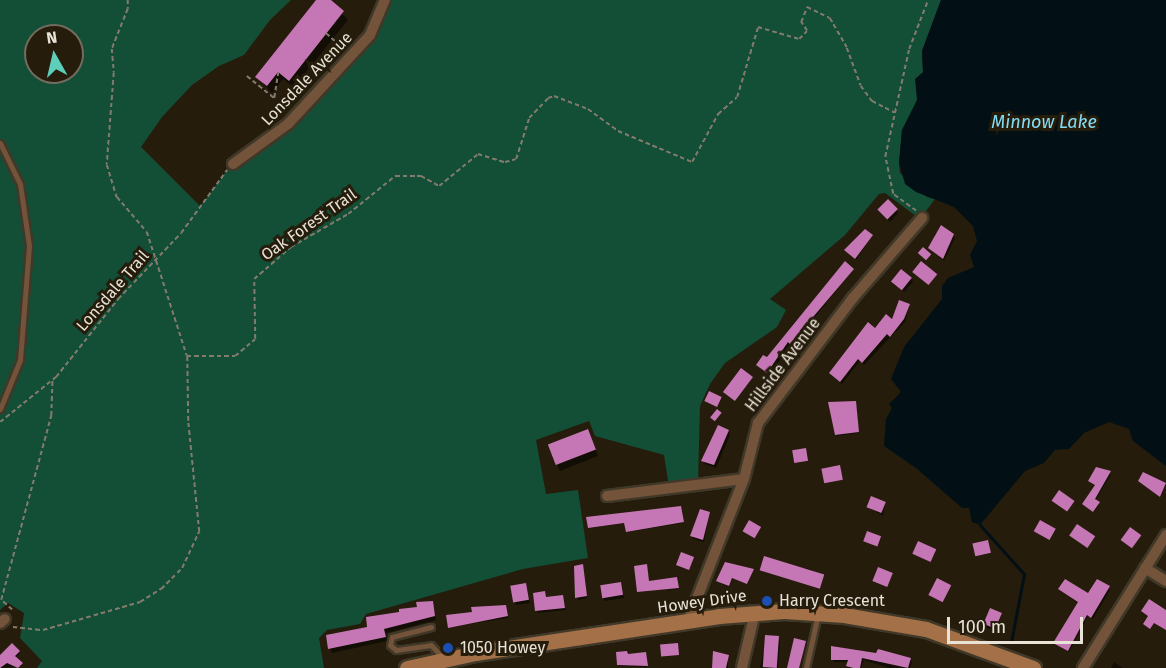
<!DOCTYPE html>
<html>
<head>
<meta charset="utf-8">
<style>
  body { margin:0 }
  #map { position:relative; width:1166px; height:668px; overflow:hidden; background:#251c0b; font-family:"Fira Sans",sans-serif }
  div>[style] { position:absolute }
  .green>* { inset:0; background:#134e37 }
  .water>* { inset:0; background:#021015 }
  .shadow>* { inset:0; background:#0007 }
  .stream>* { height:3px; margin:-1.5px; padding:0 1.5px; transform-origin:1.5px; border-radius:1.5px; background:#021015 }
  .building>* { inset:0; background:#c576b4; transform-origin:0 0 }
  .path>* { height:1.5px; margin-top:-0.75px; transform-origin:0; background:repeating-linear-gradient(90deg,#837b6d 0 4.5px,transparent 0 7.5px) }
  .roads { filter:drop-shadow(2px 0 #403828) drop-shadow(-2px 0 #403828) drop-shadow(0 2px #403828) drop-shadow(0 -2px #403828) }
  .service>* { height:5px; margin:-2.5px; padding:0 2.5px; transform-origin:2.5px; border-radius:2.5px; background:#73533a }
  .minor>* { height:10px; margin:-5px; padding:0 5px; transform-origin:5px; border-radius:5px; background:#73533a }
  .secondary>* { height:15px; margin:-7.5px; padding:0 7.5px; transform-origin:7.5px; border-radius:7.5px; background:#a37047 }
  .dots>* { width:16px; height:16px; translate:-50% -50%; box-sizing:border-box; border:3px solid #251c0b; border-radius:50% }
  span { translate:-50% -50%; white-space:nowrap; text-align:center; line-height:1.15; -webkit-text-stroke:6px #251c0b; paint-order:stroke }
  .street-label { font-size:16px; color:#e8e2d7 }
  .poi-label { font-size:16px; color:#e8e2d7 }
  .left { translate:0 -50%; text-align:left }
  .water-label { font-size:18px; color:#83ddf7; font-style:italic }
  .north { position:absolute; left:24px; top:24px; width:60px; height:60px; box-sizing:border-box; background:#251c0b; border:2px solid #736b5d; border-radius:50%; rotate:352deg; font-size:16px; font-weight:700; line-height:24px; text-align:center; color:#e8e2d7 }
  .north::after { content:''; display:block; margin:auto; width:21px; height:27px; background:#5cceba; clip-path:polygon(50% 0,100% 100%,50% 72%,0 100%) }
  .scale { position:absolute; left:947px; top:617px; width:136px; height:27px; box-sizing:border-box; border:3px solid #e8e2d7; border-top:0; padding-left:8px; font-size:18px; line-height:21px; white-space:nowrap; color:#e8e2d7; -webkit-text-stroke:4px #251c0b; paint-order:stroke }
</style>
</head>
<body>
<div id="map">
  <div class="green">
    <div style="clip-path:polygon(evenodd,0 0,291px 0,270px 20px,244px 55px,219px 66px,192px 85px,162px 117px,141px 147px,200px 206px,231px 165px,265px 142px,370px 35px,384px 0,941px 0,922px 51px,923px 72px,916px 104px,902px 130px,899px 163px,900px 173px,927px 197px,935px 199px,920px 219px,885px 193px,879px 194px,845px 235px,770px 299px,786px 310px,777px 327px,725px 363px,710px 384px,700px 406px,698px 483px,669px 487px,664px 455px,595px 436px,589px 421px,536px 440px,546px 494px,578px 490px,588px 558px,523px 569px,366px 614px,360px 624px,327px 630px,319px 638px,324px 668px,37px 668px,42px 661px,20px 638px,24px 613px,8px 603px,0 610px,0 0,36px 36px,72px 36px,72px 72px,36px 72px,36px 36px)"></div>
  </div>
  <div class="water">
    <div style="clip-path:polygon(941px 0,1166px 0,1166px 466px,1133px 441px,1129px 429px,1109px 422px,1084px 433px,1069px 449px,1055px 450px,1044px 463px,1025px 471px,980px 525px,972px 522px,969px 508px,962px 508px,916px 468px,884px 446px,886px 419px,892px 408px,889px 404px,901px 392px,891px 379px,904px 347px,942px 299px,942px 286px,948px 278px,974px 267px,970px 255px,977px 241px,973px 226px,954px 207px,916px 192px,905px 184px,899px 163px,902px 130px,917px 100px,915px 79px,923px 72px,922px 51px)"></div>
  </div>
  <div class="shadow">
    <div style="clip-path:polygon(318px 0,329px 0,348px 20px,294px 87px,283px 79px,272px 93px,257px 77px)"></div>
    <div style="clip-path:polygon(896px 210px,898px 213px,890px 222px,881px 213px)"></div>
    <div style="clip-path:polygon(953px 235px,955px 238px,944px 261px,931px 250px)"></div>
    <div style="clip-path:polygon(872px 236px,856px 260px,846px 251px)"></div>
    <div style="clip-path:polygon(853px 270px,769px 374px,759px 367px,767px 359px)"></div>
    <div style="clip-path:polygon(911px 279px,913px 282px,904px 292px,893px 281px)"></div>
    <div style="clip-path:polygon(909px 305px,905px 322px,864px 365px,860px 361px,842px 384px,832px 376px,831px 374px,875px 330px)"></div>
    <div style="clip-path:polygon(752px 378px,735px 400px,725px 393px)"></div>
    <div style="clip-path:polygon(856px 404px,859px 433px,837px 436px,836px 434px)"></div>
    <div style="clip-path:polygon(728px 431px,730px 435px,716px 468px,705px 464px,703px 461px)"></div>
    <div style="clip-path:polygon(591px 437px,598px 456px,560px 471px,557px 465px)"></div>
    <div style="clip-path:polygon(1097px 469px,1111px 474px,1095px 501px,1099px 504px,1094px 512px,1083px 505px,1096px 485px)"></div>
    <div style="clip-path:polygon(1144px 474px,1166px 485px,1161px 497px,1140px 482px)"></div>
    <div style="clip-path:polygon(885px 504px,883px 516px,868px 507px)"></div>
    <div style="clip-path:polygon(681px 508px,683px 523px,628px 532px,626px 523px,589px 528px)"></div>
    <div style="clip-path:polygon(709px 513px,704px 542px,693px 539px,692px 536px)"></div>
    <div style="clip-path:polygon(583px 568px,587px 598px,578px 600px,577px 597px)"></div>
    <div style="clip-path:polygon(806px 568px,823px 575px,819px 587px,759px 570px,805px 571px)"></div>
    <div style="clip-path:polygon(753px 570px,748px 584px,733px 578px,729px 587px,718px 581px)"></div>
    <div style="clip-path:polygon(677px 579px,679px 589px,638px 591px,649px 582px)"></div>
    <div style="clip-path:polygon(1097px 581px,1110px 590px,1093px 619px,1088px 616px,1069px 652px,1055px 643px,1079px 603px,1060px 589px,1089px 596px)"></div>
    <div style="clip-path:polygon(621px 584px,624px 598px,605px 601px,603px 598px)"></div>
    <div style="clip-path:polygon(525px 585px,530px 603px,516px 605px,514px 602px)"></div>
    <div style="clip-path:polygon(562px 596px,566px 610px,538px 613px,537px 610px)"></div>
    <div style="clip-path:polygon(432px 602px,436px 620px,386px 633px,387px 641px,332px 653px,330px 649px)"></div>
    <div style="clip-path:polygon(506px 606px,508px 618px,450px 627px)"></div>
    <div style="clip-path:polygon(1001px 614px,998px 632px,987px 628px,985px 624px)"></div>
    <div style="clip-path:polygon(767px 637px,780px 641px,778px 668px,760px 668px)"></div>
    <div style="clip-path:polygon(12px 645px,20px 653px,15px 658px,22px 666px,0 668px,0 657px)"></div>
    <div style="clip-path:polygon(832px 647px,910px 659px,912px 662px,910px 668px,889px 668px,864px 660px,861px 668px,849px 668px,849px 662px,834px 662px)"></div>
    <div style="clip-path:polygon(627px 655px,646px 655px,647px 667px,619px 666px)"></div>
    <div style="clip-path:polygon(728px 656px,728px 668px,712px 668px)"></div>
    <div style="clip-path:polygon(1114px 662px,1123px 668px,1111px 668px)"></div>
  </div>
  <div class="stream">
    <div style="left:980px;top:525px;width:66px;rotate:48.1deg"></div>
    <div style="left:1024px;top:574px;width:69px;rotate:100.8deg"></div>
  </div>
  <div class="building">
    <div style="clip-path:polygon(316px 0,331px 0,344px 11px,289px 81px,278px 72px,267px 86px,255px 77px)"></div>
    <div style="left:888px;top:199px;width:14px;height:15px;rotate:45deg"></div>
    <div style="clip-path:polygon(941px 225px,954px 234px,943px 259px,928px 248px)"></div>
    <div style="clip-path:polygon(865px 229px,873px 235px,855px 259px,844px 250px)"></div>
    <div style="left:923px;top:247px;width:11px;height:8px;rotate:41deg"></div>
    <div style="clip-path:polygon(845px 261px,854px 269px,790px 344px,788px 342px,767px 373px,756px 365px,763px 355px,767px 357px)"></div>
    <div style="left:921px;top:261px;width:21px;height:14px;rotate:39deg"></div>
    <div style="left:901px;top:269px;width:14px;height:16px;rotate:39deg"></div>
    <div style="clip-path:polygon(899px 300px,910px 304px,904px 319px,890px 337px,887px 334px,862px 363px,858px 359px,840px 382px,829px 373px,868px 322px,875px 328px,886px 314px,892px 319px)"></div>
    <div style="left:741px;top:368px;width:15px;height:30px;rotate:37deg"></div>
    <div style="left:709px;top:391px;width:14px;height:11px;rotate:25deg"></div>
    <div style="clip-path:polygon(856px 401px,859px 432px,835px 435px,828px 402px)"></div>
    <div style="left:717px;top:409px;width:6px;height:11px;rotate:39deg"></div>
    <div style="clip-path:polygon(718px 425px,729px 430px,714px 465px,701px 461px)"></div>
    <div style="left:588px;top:429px;width:22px;height:43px;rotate:69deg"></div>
    <div style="left:806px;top:448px;width:13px;height:14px;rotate:81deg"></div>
    <div style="left:840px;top:465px;width:15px;height:19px;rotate:79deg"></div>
    <div style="clip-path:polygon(1096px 467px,1111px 471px,1095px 499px,1100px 502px,1093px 512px,1082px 504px,1095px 485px,1088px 481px)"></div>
    <div style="clip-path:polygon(1143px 472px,1166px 483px,1160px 497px,1138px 481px)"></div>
    <div style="left:1059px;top:490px;width:19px;height:13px;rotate:35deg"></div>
    <div style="left:871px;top:496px;width:16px;height:12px;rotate:22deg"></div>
    <div style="clip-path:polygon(681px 506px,684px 522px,626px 532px,624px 523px,588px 528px,586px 517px)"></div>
    <div style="clip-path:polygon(700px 509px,710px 512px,703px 540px,690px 536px)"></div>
    <div style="left:749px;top:520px;width:14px;height:13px;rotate:30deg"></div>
    <div style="left:1040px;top:520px;width:18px;height:13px;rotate:29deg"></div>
    <div style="left:1077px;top:524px;width:22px;height:14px;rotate:34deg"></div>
    <div style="left:1130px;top:527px;width:14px;height:16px;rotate:36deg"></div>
    <div style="left:867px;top:531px;width:15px;height:11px;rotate:20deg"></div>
    <div style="left:988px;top:540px;width:13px;height:16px;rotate:77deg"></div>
    <div style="left:918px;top:541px;width:20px;height:14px;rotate:24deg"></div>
    <div style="left:681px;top:552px;width:14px;height:14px;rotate:21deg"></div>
    <div style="left:764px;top:556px;width:63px;height:15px;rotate:17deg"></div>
    <div style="clip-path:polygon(725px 562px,754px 569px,747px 584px,732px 578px,729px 586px,716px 581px)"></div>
    <div style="clip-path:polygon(583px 564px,587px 596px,575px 598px,574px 566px)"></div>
    <div style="clip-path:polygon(647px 564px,649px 581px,677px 577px,679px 588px,637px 592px,634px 566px)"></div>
    <div style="left:878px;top:567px;width:16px;height:15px;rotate:22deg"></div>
    <div style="left:937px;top:578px;width:16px;height:19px;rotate:27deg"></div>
    <div style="clip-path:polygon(1065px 579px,1088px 593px,1097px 579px,1110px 586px,1091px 618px,1087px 615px,1068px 651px,1053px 643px,1078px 602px,1058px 589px)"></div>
    <div style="left:621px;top:582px;width:13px;height:21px;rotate:81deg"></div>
    <div style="left:526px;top:583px;width:17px;height:16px;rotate:80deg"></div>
    <div style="clip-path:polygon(545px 591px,546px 597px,563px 595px,565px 608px,535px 611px,533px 593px)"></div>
    <div style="clip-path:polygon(1149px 599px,1166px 610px,1166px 630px,1154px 623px,1150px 629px,1143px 624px,1148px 616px,1141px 611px)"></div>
    <div style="clip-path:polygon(433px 601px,435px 616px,384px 629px,386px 637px,328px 649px,326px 635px,367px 627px,366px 617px,399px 612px,399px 609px,417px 607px,416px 602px)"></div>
    <div style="clip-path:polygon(506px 605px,508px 616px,448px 628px,446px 615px,472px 612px,471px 607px)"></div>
    <div style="left:990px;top:608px;width:13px;height:17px;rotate:23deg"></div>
    <div style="left:765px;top:635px;width:14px;height:32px;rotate:4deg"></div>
    <div style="clip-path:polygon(794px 638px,806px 641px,803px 653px,799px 668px,787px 668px)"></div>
    <div style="clip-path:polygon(12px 643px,20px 651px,15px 656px,23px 663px,18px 668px,7px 663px,0 668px,0 655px)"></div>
    <div style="left:678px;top:643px;width:12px;height:18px;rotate:85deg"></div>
    <div style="clip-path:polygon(831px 646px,876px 653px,878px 649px,911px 658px,908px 668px,862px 658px,860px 668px,853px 668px,846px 666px,848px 660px,831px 660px)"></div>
    <div style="clip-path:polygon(627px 651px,628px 654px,646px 652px,648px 666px,617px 665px,616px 652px)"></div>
    <div style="clip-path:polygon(713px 651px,729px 655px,726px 668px,712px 668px)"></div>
  </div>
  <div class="path">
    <div style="left:128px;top:0;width:9px;rotate:90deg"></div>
    <div style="left:128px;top:9px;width:43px;rotate:111.8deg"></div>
    <div style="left:112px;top:49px;width:24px;rotate:85deg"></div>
    <div style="left:114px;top:73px;width:92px;rotate:94.4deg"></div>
    <div style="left:107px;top:165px;width:34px;rotate:73deg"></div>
    <div style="left:117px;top:197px;width:46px;rotate:49.4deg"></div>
    <div style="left:147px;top:232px;width:130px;rotate:72.1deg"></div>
    <div style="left:187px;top:356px;width:48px"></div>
    <div style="left:235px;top:356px;width:26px;rotate:-40deg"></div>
    <div style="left:255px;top:339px;width:60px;rotate:-91deg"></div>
    <div style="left:254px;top:279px;width:49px;rotate:-40.9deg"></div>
    <div style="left:291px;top:247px;width:66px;rotate:-30.1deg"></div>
    <div style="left:348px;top:214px;width:60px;rotate:-39deg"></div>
    <div style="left:395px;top:176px;width:26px"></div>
    <div style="left:421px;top:176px;width:21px;rotate:29deg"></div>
    <div style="left:439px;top:186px;width:50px;rotate:-39.4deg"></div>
    <div style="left:478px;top:154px;width:28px;rotate:17deg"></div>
    <div style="left:505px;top:162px;width:11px;rotate:-15deg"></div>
    <div style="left:516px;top:159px;width:43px;rotate:-72.4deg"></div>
    <div style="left:529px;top:118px;width:28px;rotate:-46deg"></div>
    <div style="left:548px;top:98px;width:6px;rotate:-18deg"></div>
    <div style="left:554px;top:96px;width:36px;rotate:21deg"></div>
    <div style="left:588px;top:109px;width:37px;rotate:36deg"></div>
    <div style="left:618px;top:131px;width:80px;rotate:22.7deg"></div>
    <div style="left:692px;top:162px;width:55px;rotate:-61.6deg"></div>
    <div style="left:718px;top:114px;width:25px;rotate:-42deg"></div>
    <div style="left:737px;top:97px;width:73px;rotate:-73.3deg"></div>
    <div style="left:758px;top:27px;width:43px;rotate:16.3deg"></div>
    <div style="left:799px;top:39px;width:11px;rotate:-45deg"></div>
    <div style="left:807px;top:31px;width:11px;rotate:-124deg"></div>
    <div style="left:801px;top:22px;width:16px;rotate:-68deg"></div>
    <div style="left:807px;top:7px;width:25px;rotate:26deg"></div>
    <div style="left:830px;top:18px;width:34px;rotate:60deg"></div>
    <div style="left:847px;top:48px;width:40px;rotate:69.8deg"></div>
    <div style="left:861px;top:86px;width:19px;rotate:54deg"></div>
    <div style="left:872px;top:101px;width:25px;rotate:27deg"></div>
    <div style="left:326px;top:33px;width:24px;rotate:42deg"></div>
    <div style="left:247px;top:76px;width:35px;rotate:39deg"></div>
    <div style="left:274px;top:98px;width:26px;rotate:-81deg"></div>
    <div style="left:916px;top:211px;width:29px;rotate:-144deg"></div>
    <div style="left:893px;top:194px;width:38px;rotate:-102deg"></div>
    <div style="left:885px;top:157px;width:111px;rotate:-77.5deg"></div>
    <div style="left:909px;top:49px;width:53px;rotate:-68.8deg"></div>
    <div style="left:0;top:422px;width:72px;rotate:-38.8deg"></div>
    <div style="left:56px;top:377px;width:100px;rotate:-51.5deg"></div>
    <div style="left:118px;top:299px;width:91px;rotate:-46.3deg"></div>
    <div style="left:181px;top:233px;width:78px;rotate:-53.9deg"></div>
    <div style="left:12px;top:610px;width:15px;rotate:-138deg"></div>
    <div style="left:1px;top:600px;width:191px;rotate:-74.8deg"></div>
    <div style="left:51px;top:416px;width:36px;rotate:-88deg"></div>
    <div style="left:13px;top:627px;width:30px;rotate:6deg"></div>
    <div style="left:43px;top:630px;width:101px;rotate:-16.1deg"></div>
    <div style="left:140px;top:602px;width:25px;rotate:-32deg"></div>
    <div style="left:161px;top:589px;width:30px;rotate:-45deg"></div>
    <div style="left:182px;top:568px;width:40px;rotate:-65deg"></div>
    <div style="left:199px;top:532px;width:112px;rotate:-95.7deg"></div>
    <div style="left:188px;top:421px;width:65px;rotate:-90.9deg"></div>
  </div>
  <div class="roads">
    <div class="service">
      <div style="left:0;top:143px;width:46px;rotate:64deg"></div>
      <div style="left:20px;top:184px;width:63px;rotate:81.7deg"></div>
      <div style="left:29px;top:246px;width:114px;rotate:94.5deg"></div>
      <div style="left:20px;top:360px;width:53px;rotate:112.2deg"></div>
      <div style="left:431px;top:627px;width:40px;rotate:165.6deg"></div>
      <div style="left:392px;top:637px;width:8px;rotate:104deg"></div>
      <div style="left:390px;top:645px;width:8px;rotate:40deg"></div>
      <div style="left:396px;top:650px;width:35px;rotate:-8deg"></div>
      <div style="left:431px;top:645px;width:18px;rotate:47deg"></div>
      <div style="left:806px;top:668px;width:55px;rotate:-77.5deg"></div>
    </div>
    <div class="minor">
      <div style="left:233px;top:164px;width:68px;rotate:-36deg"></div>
      <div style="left:288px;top:124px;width:121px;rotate:-47.3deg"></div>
      <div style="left:370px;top:35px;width:38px;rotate:-67deg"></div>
      <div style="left:607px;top:496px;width:138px;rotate:-7.1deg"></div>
      <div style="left:1145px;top:568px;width:25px;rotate:32deg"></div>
      <div style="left:688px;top:621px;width:153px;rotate:-68.5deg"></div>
      <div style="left:744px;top:479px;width:58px;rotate:-76deg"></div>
      <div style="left:758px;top:423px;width:157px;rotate:-52.8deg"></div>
      <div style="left:853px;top:298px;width:106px;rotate:-49.2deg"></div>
      <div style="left:0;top:623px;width:6px;rotate:-39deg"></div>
      <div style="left:742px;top:668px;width:57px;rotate:-76.9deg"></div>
      <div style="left:1083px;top:668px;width:157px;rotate:-58deg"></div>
    </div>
    <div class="secondary">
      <div style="left:407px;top:668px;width:70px;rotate:-12.4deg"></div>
      <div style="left:475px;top:653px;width:247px;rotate:-8.6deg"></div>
      <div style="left:719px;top:616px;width:65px;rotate:-4.4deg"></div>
      <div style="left:784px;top:611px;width:60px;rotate:3.8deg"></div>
      <div style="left:844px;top:615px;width:83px;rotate:9.7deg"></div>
      <div style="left:926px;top:629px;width:114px;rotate:20deg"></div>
    </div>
  </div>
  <div class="dots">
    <div style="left:767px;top:601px;background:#1a4fb4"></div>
    <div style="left:448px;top:648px;background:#1a4fb4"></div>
  </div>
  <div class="street-label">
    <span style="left:307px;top:79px;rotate:-46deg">Lonsdale Avenue</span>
    <span style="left:309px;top:225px;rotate:-35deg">Oak Forest Trail</span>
    <span style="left:113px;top:291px;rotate:-49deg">Lonsdale Trail</span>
    <span style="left:783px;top:365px;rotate:-53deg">Hillside Avenue</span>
    <span style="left:702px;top:602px;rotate:-8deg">Howey Drive</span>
  </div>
  <div class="poi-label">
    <span class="left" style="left:779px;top:601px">Harry Crescent</span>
    <span class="left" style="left:460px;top:648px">1050 Howey</span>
  </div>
  <div class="water-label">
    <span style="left:1044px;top:122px">Minnow Lake</span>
  </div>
  <div class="north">N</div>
  <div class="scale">100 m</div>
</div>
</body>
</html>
